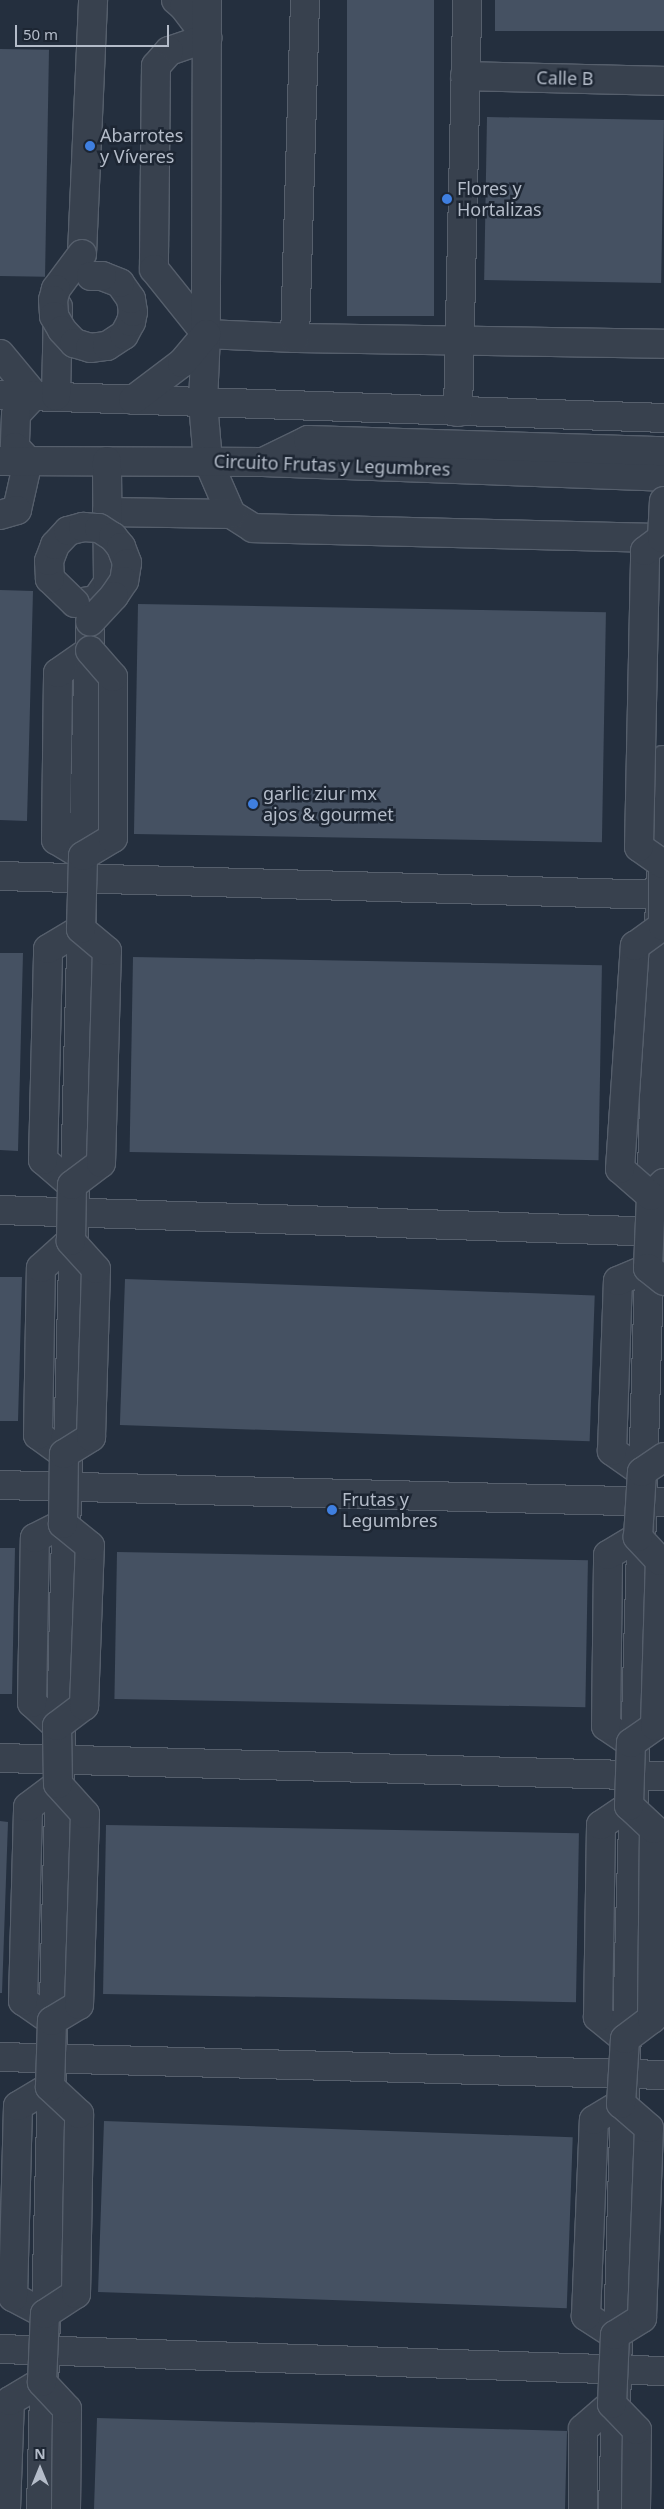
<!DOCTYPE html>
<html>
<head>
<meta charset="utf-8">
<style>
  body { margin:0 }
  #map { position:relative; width:664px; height:2509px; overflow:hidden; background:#242f3e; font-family:"Noto Sans",sans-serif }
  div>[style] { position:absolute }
  .building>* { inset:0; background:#455162; transform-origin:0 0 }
  .roads { filter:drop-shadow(1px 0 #565f6c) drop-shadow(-1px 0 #565f6c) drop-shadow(0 1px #565f6c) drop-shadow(0 -1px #565f6c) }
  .minor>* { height:28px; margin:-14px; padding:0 14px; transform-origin:14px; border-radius:14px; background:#38414e }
  .bridges { filter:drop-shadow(1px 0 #565f6c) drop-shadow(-1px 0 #565f6c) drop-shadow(0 1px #565f6c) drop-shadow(0 -1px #565f6c) }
  .minor-bridge>* { height:28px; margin:-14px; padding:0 14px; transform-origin:14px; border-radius:14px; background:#38414e }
  .dots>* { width:14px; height:14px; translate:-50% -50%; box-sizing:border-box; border:2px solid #1d2633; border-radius:50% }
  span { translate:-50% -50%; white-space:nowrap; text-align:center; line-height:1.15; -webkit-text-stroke:5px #1d2633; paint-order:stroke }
  .street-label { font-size:18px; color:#b4bcc9 }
  .poi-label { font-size:18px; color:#b4bcc9 }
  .left { translate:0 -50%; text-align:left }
  .north { position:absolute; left:15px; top:2444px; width:50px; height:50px; -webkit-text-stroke:4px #1d2633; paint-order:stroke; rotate:0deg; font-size:14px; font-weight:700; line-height:20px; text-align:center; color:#b4bcc9 }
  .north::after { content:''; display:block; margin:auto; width:18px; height:22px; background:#b4bcc9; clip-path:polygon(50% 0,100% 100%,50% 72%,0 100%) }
  .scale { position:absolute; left:15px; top:25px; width:154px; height:22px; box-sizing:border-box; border:2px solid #b4bcc9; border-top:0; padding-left:6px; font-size:15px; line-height:18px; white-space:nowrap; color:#b4bcc9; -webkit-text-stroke:4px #1d2633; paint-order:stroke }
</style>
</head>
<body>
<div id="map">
  <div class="building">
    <div style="left:347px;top:0;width:87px;height:316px"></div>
    <div style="left:495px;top:0;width:169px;height:31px"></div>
    <div style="left:0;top:49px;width:49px;height:227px;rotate:1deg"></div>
    <div style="left:487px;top:117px;width:177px;height:163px;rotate:1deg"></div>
    <div style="clip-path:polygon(0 590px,33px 591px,27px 821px,0 820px)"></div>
    <div style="left:138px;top:604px;width:468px;height:230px;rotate:1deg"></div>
    <div style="clip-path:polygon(0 953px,23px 953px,18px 1151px,0 1150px)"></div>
    <div style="left:133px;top:957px;width:469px;height:195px;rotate:1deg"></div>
    <div style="clip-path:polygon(0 1277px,22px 1277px,18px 1421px,0 1421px)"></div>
    <div style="left:125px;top:1279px;width:470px;height:146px;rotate:2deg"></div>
    <div style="clip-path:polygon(0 1548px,15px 1548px,12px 1694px,0 1694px)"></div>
    <div style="left:117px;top:1552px;width:471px;height:147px;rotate:1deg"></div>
    <div style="clip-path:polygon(0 1821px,8px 1822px,2px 1993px,0 1993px)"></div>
    <div style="left:106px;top:1825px;width:473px;height:169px;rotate:1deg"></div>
    <div style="left:104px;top:2121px;width:469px;height:171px;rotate:2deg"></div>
    <div style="clip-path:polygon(97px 2418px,567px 2431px,565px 2509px,94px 2509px)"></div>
  </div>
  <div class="roads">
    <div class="minor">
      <div style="left:176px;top:0;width:11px;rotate:41deg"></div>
      <div style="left:184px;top:7px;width:39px;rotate:53deg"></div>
      <div style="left:207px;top:38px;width:40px;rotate:161.1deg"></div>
      <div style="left:169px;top:51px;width:20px;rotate:131deg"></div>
      <div style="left:156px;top:66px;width:203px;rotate:90.6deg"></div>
      <div style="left:154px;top:269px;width:83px;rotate:51.3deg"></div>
      <div style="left:206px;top:334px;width:89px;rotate:2.6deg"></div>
      <div style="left:295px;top:338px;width:369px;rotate:0.9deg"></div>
      <div style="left:207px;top:0;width:334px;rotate:90.2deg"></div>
      <div style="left:206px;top:334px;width:69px;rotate:92.5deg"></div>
      <div style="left:203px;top:403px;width:58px;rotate:85.1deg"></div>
      <div style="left:208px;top:461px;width:58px;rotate:66.5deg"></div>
      <div style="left:231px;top:514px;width:26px;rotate:32deg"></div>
      <div style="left:253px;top:528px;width:411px;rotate:1.4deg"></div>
      <div style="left:465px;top:76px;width:199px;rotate:1.4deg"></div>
      <div style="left:82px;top:254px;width:254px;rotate:-87.5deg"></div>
      <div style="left:295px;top:338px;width:338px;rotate:-88.3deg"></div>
      <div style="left:0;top:354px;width:53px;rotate:50.3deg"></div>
      <div style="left:34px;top:395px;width:26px;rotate:133deg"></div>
      <div style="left:16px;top:414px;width:33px;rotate:92deg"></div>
      <div style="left:15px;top:447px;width:19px;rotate:47deg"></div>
      <div style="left:28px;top:461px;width:50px;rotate:102.7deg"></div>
      <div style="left:17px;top:510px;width:18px;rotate:164deg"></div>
      <div style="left:0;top:395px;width:664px;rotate:1.98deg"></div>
      <div style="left:56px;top:396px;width:89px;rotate:-88.7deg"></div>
      <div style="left:133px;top:400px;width:61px;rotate:-37.1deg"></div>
      <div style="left:182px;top:363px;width:38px;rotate:-50deg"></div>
      <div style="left:458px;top:412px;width:412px;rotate:-88.7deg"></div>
      <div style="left:0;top:461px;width:263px;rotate:0.2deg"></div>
      <div style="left:263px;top:462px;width:401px;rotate:2.1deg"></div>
      <div style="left:265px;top:461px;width:48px;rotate:-26deg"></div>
      <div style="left:308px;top:440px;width:356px;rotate:1.8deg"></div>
      <div style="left:107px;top:512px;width:124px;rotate:0.9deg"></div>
      <div style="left:75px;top:603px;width:21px;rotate:-8deg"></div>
      <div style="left:96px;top:600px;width:21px;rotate:-55deg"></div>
      <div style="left:108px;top:583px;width:122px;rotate:-90.5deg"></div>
      <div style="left:83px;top:856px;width:31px;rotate:-149deg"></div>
      <div style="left:56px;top:840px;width:167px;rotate:-89.3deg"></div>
      <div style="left:58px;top:673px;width:39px;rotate:-35deg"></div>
      <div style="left:90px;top:651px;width:29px;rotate:-90deg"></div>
      <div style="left:0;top:876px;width:664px;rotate:1.64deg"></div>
      <div style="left:72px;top:1185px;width:38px;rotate:-139deg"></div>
      <div style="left:43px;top:1160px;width:211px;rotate:-88.6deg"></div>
      <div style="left:48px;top:949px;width:39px;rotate:-31deg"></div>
      <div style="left:0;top:1210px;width:664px;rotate:1.9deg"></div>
      <div style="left:64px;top:1454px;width:32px;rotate:-144deg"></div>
      <div style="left:38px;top:1435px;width:167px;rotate:-89deg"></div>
      <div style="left:41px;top:1268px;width:40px;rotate:-42deg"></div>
      <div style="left:642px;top:1472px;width:37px;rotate:-145deg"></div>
      <div style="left:612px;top:1451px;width:170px;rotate:-88deg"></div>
      <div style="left:618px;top:1281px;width:33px;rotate:-23deg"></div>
      <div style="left:0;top:1485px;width:664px;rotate:1.47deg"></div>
      <div style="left:57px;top:1726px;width:34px;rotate:-137deg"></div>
      <div style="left:32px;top:1703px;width:165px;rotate:-89deg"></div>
      <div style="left:35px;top:1538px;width:31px;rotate:-27deg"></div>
      <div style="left:631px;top:1743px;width:30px;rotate:-146deg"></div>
      <div style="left:606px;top:1726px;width:171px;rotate:-89.3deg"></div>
      <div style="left:608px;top:1555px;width:35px;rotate:-31deg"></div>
      <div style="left:0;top:1758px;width:664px;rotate:1.55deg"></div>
      <div style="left:52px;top:2021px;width:35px;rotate:-145deg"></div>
      <div style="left:23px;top:2001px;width:194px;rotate:-88.5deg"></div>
      <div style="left:28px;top:1807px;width:38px;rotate:-37deg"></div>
      <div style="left:625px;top:2039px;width:35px;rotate:-141deg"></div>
      <div style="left:598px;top:2017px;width:192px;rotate:-89.1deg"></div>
      <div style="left:601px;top:1825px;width:34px;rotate:-34deg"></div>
      <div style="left:0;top:2057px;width:664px;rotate:1.55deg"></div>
      <div style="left:45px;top:2314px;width:36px;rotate:-152deg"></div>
      <div style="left:13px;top:2297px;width:191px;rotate:-88.5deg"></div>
      <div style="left:18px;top:2106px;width:37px;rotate:-31deg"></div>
      <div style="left:615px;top:2335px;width:35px;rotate:-147deg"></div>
      <div style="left:586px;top:2316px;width:196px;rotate:-87.7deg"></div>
      <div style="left:594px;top:2120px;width:31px;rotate:-31deg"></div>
      <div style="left:0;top:2349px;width:664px;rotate:1.9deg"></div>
      <div style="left:6px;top:2509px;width:108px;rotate:-87.9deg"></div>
      <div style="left:10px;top:2401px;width:37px;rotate:-31deg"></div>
      <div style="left:41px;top:2509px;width:1836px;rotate:-88.53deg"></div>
      <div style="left:583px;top:2509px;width:80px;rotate:-90deg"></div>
      <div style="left:583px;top:2429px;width:38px;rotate:-41deg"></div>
      <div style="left:613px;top:2509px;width:1750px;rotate:-88.33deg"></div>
    </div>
  </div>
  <div class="bridges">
    <div class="minor-bridge">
      <div style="left:82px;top:254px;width:44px;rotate:126.6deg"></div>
      <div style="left:56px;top:289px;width:11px;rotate:105deg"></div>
      <div style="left:53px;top:300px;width:16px;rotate:86deg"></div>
      <div style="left:54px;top:316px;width:16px;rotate:60deg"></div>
      <div style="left:62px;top:330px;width:18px;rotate:47deg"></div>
      <div style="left:74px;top:343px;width:17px;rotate:17deg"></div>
      <div style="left:90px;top:348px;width:17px;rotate:-7deg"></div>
      <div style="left:107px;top:346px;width:20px;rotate:-33deg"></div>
      <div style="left:124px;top:335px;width:15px;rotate:-62deg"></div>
      <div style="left:131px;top:322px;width:10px;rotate:-79deg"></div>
      <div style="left:133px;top:312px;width:13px;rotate:-99deg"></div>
      <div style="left:131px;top:299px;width:19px;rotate:-125deg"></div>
      <div style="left:120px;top:283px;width:19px;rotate:-159deg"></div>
      <div style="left:102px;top:276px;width:11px;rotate:180deg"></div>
      <div style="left:75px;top:603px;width:35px;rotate:-136deg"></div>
      <div style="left:50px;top:579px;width:18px;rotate:-93deg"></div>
      <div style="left:49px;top:561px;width:17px;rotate:-69deg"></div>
      <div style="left:55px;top:545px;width:19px;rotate:-47deg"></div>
      <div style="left:68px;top:531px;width:16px;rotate:-15deg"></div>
      <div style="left:83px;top:527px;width:16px;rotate:4deg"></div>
      <div style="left:99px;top:528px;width:17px;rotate:33deg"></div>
      <div style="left:113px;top:537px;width:13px;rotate:51deg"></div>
      <div style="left:121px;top:547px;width:17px;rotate:69deg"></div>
      <div style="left:127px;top:563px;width:18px;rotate:99deg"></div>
      <div style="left:124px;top:581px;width:18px;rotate:124deg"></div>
      <div style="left:114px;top:596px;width:35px;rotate:133deg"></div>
      <div style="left:664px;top:1183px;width:18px;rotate:135deg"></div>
      <div style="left:651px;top:1196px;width:72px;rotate:92.4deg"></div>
      <div style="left:648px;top:1268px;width:21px;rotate:39deg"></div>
      <div style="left:651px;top:1196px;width:41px;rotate:-138.9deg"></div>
      <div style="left:620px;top:1169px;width:224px;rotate:-86.2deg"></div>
      <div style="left:635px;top:946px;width:34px;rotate:-36deg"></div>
      <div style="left:663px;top:926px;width:62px;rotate:-90deg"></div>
      <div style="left:663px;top:864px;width:29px;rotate:-145deg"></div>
      <div style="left:639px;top:847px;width:296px;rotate:-88.8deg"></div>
      <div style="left:645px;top:551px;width:21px;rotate:-37deg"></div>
      <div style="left:662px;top:538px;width:37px;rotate:-87deg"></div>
      <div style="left:66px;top:2509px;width:100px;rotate:-89.4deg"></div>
      <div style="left:67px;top:2409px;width:37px;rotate:-133deg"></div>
      <div style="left:42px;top:2382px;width:68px;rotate:-87.5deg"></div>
      <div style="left:45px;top:2314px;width:37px;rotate:-33deg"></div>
      <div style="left:76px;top:2294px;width:180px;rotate:-89deg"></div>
      <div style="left:79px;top:2114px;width:40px;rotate:-137deg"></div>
      <div style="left:50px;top:2087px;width:66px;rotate:-88.3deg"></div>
      <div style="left:52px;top:2021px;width:31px;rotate:-31deg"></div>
      <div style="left:79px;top:2005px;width:191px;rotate:-88.2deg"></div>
      <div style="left:85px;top:1814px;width:40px;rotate:-132deg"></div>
      <div style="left:58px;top:1784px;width:58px;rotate:-91deg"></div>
      <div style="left:57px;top:1726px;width:34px;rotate:-37deg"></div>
      <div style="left:84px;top:1706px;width:160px;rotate:-87.9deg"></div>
      <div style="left:90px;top:1546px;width:35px;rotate:-141deg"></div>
      <div style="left:63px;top:1524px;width:70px;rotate:-89.2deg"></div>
      <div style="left:64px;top:1454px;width:32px;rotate:-32deg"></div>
      <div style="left:91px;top:1437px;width:168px;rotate:-88.3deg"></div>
      <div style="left:96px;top:1269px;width:38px;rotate:-132deg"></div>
      <div style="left:71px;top:1241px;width:56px;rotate:-89deg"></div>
      <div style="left:72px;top:1185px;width:36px;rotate:-37deg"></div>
      <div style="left:101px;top:1163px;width:212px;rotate:-88.4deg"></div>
      <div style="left:107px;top:951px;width:34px;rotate:-140deg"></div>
      <div style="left:81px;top:929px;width:73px;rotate:-88.4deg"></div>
      <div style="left:83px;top:856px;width:35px;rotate:-31deg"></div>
      <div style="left:113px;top:838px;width:161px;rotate:-90deg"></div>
      <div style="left:113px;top:677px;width:35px;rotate:-131deg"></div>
      <div style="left:636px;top:2509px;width:79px;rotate:-89.3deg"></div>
      <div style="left:637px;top:2430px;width:36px;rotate:-134deg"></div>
      <div style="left:612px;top:2404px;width:69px;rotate:-87.5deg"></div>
      <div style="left:615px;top:2335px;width:32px;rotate:-32deg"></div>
      <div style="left:642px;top:2318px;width:190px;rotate:-87.9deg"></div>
      <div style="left:649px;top:2128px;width:37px;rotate:-139deg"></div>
      <div style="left:621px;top:2104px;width:65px;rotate:-86.5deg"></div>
      <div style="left:625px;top:2039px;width:34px;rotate:-37deg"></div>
      <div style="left:652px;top:2019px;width:190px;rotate:-89.4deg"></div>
      <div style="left:654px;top:1829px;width:34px;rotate:-137deg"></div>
      <div style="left:629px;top:1806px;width:63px;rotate:-88.2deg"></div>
      <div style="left:631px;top:1743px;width:29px;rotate:-35deg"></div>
      <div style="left:655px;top:1726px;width:165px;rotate:-88.3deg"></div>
      <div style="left:660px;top:1561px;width:33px;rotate:-133deg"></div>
      <div style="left:638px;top:1537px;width:65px;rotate:-86.5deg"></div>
      <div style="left:642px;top:1472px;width:27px;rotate:-34deg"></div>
    </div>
  </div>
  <div class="dots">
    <div style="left:90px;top:146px;background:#3f7fe0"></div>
    <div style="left:447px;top:199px;background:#3f7fe0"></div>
    <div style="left:253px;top:804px;background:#3f7fe0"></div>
    <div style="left:332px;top:1510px;background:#3f7fe0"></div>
  </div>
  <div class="street-label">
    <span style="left:565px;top:78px;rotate:1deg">Calle B</span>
    <span style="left:332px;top:465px;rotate:2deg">Circuito Frutas y Legumbres</span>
  </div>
  <div class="poi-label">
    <span class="left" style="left:100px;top:146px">Abarrotes<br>y Víveres</span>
    <span class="left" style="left:457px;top:199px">Flores y<br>Hortalizas</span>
    <span class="left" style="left:263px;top:804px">garlic ziur mx<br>ajos &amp; gourmet</span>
    <span class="left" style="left:342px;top:1510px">Frutas y<br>Legumbres</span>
  </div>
  <div class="north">N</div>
  <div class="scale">50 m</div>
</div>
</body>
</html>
